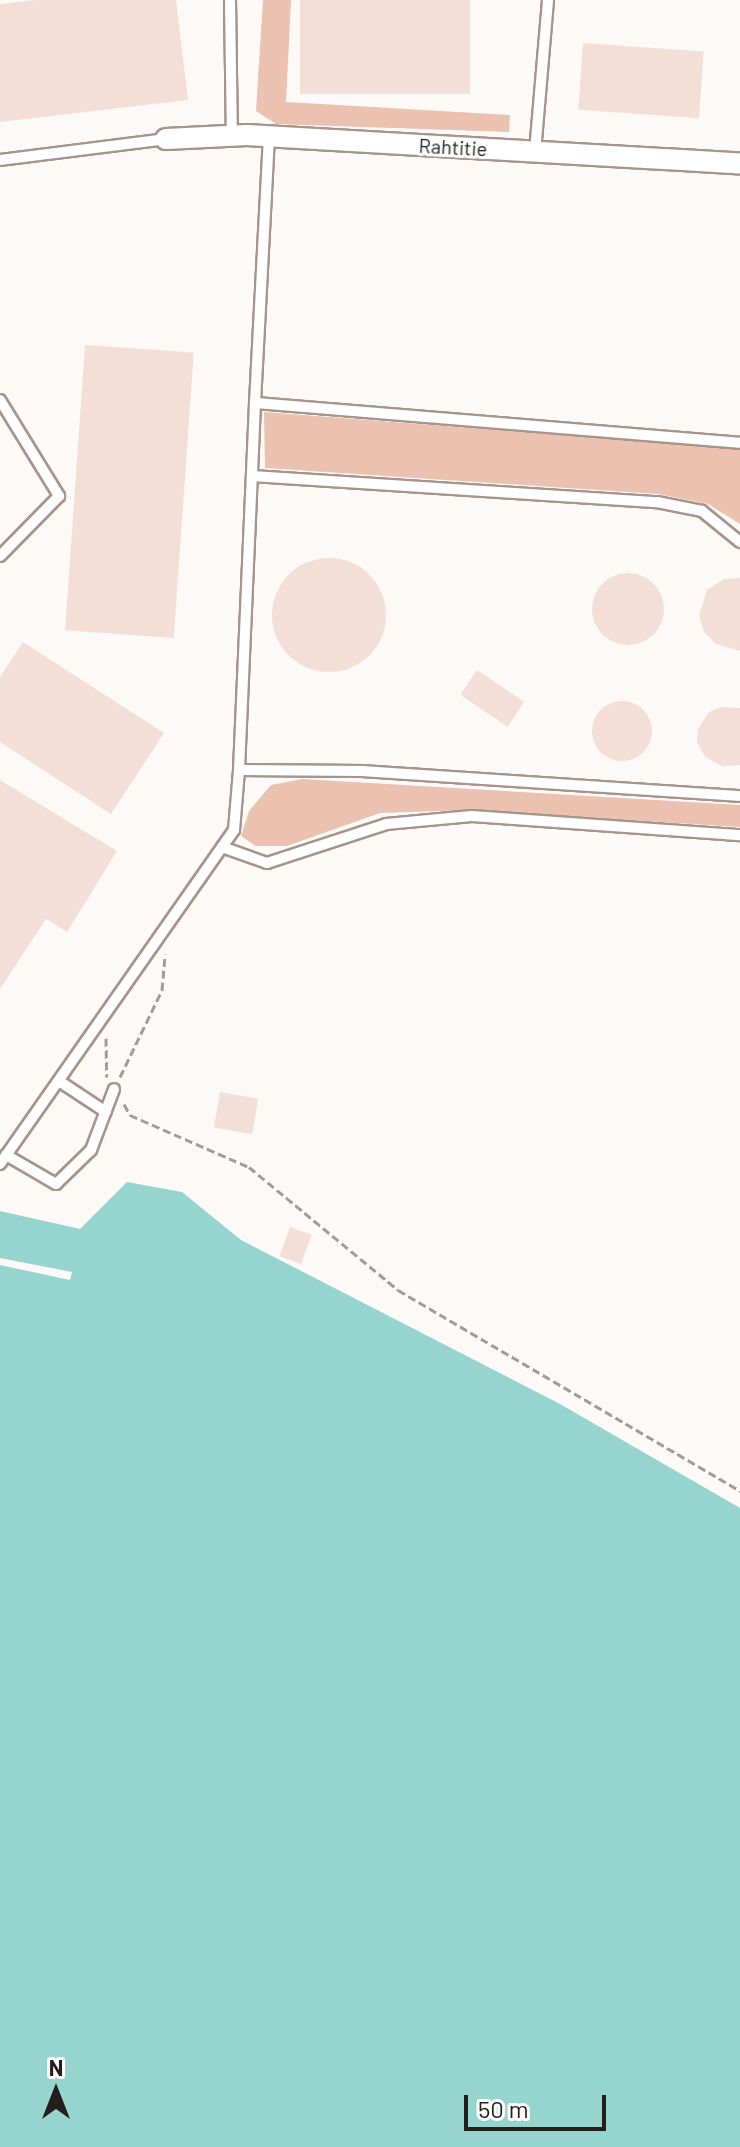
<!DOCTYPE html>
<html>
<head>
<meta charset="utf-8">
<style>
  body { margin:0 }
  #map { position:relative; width:740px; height:2147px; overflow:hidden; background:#fdf9f7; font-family:Barlow,sans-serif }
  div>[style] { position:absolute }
  .green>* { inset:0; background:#eac2af }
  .water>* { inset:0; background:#95d5ce }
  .pier>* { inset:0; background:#fdf9f7 }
  .building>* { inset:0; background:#f3dfd5; transform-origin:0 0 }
  .round { border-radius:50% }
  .path>* { height:3px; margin-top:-1.5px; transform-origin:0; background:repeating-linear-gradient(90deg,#a19c99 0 8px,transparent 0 12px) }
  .roads { filter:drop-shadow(2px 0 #a7948b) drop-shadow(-2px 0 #a7948b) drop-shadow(0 2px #a7948b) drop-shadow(0 -2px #a7948b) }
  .lane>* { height:10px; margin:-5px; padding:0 5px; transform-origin:5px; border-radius:5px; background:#fff }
  .street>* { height:20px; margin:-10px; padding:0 10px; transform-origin:10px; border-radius:10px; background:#fff }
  span { translate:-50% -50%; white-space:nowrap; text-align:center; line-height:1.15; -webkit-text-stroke:6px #fff; paint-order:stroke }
  .street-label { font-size:20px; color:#241d1a }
  .north { position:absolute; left:16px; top:2051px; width:80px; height:80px; -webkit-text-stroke:6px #fff; paint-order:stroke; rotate:0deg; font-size:22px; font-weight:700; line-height:32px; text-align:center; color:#241d1a }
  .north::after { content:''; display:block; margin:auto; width:28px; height:36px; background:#241d1a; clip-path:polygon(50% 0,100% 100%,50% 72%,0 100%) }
  .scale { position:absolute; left:464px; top:2095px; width:142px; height:36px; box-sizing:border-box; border:4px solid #241d1a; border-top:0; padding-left:10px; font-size:24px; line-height:28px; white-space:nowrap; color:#241d1a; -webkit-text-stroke:6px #fff; paint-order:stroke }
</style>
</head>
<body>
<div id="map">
  <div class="green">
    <div style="clip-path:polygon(263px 0,291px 0,286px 102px,510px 115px,509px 132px,276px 124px,256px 111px)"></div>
    <div style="clip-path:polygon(264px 412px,740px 449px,740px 524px,708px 504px,658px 494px,265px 468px)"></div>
    <div style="clip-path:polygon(302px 779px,740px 805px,740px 827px,468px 810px,380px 813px,287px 846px,256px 846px,241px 836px,249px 811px,271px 785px)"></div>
  </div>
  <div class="water">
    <div style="clip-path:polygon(127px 1182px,182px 1192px,241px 1240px,560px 1404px,740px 1508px,740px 2147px,0 2147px,0 1211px,80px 1229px)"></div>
  </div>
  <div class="pier">
    <div style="clip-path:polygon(0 1258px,72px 1272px,70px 1280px,0 1265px)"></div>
  </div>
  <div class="building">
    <div style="clip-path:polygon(35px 0,176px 0,188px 100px,0 122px,0 4px)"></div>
    <div style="left:300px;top:0;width:170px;height:94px"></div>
    <div style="left:583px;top:43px;width:121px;height:67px;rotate:4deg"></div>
    <div style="left:85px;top:345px;width:109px;height:286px;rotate:4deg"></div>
    <div class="round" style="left:272px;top:558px;width:114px;height:114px"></div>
    <div class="round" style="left:592px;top:573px;width:72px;height:72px"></div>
    <div style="clip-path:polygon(740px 578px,740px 651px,716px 644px,704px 632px,699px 616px,707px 590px,724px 579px)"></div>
    <div style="clip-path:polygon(23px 642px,164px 733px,111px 814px,0 742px,0 677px)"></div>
    <div style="left:477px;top:670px;width:57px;height:30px;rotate:34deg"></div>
    <div class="round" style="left:592px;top:701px;width:60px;height:60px"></div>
    <div style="clip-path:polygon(721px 707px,740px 708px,740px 765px,722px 766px,705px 757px,697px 742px,698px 729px,709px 712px)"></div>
    <div style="clip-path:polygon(0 780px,117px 851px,67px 932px,46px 919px,0 989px)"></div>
    <div style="left:220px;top:1092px;width:39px;height:36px;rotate:10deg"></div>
    <div style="left:290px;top:1227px;width:23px;height:31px;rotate:20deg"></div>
  </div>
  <div class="path">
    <div style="left:106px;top:1038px;width:39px;rotate:89deg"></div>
    <div style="left:120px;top:1077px;width:97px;rotate:-64.2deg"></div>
    <div style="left:162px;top:990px;width:36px;rotate:-85deg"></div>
    <div style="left:124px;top:1104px;width:13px;rotate:61deg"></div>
    <div style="left:130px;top:1115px;width:130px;rotate:23.6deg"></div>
    <div style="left:249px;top:1167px;width:193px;rotate:39.5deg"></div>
    <div style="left:398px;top:1290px;width:397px;rotate:30.4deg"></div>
  </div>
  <div class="roads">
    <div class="lane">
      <div style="left:230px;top:0;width:136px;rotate:89.2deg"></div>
      <div style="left:535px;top:152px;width:153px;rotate:-85.1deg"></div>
      <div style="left:0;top:160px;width:167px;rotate:-7.2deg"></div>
      <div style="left:0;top:400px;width:113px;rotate:58.4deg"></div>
      <div style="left:59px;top:496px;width:84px;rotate:134.5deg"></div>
      <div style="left:255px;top:403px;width:266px;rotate:-87deg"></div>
      <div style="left:252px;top:476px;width:406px;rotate:3.7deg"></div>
      <div style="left:657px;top:502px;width:46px;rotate:11.3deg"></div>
      <div style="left:702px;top:511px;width:49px;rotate:39.2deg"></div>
      <div style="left:239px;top:770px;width:367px;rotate:-87.5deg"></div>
      <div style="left:255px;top:403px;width:487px;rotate:4.7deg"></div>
      <div style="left:222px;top:847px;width:48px;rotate:19.6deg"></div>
      <div style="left:267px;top:863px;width:125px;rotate:-18.1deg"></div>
      <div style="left:386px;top:824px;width:86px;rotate:-5.3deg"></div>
      <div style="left:472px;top:816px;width:269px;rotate:4.1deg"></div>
      <div style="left:59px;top:1081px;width:56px;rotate:33.4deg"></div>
      <div style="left:6px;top:1155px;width:58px;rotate:30.1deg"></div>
      <div style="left:56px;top:1184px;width:49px;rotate:-44.2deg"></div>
      <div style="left:91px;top:1150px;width:65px;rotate:-69.3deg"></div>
      <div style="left:0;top:1164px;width:408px;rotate:-55deg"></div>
      <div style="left:234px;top:830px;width:60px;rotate:-85.2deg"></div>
      <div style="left:239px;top:770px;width:124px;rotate:0.5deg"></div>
      <div style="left:363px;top:771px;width:378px;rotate:3.8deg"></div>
    </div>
    <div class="street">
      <div style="left:166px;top:139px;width:81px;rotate:-2.8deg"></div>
      <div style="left:247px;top:135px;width:494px;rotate:3.3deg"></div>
    </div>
  </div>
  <div class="street-label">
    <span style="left:453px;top:147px;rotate:3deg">Rahtitie</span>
  </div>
  <div class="north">N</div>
  <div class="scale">50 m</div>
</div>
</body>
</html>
